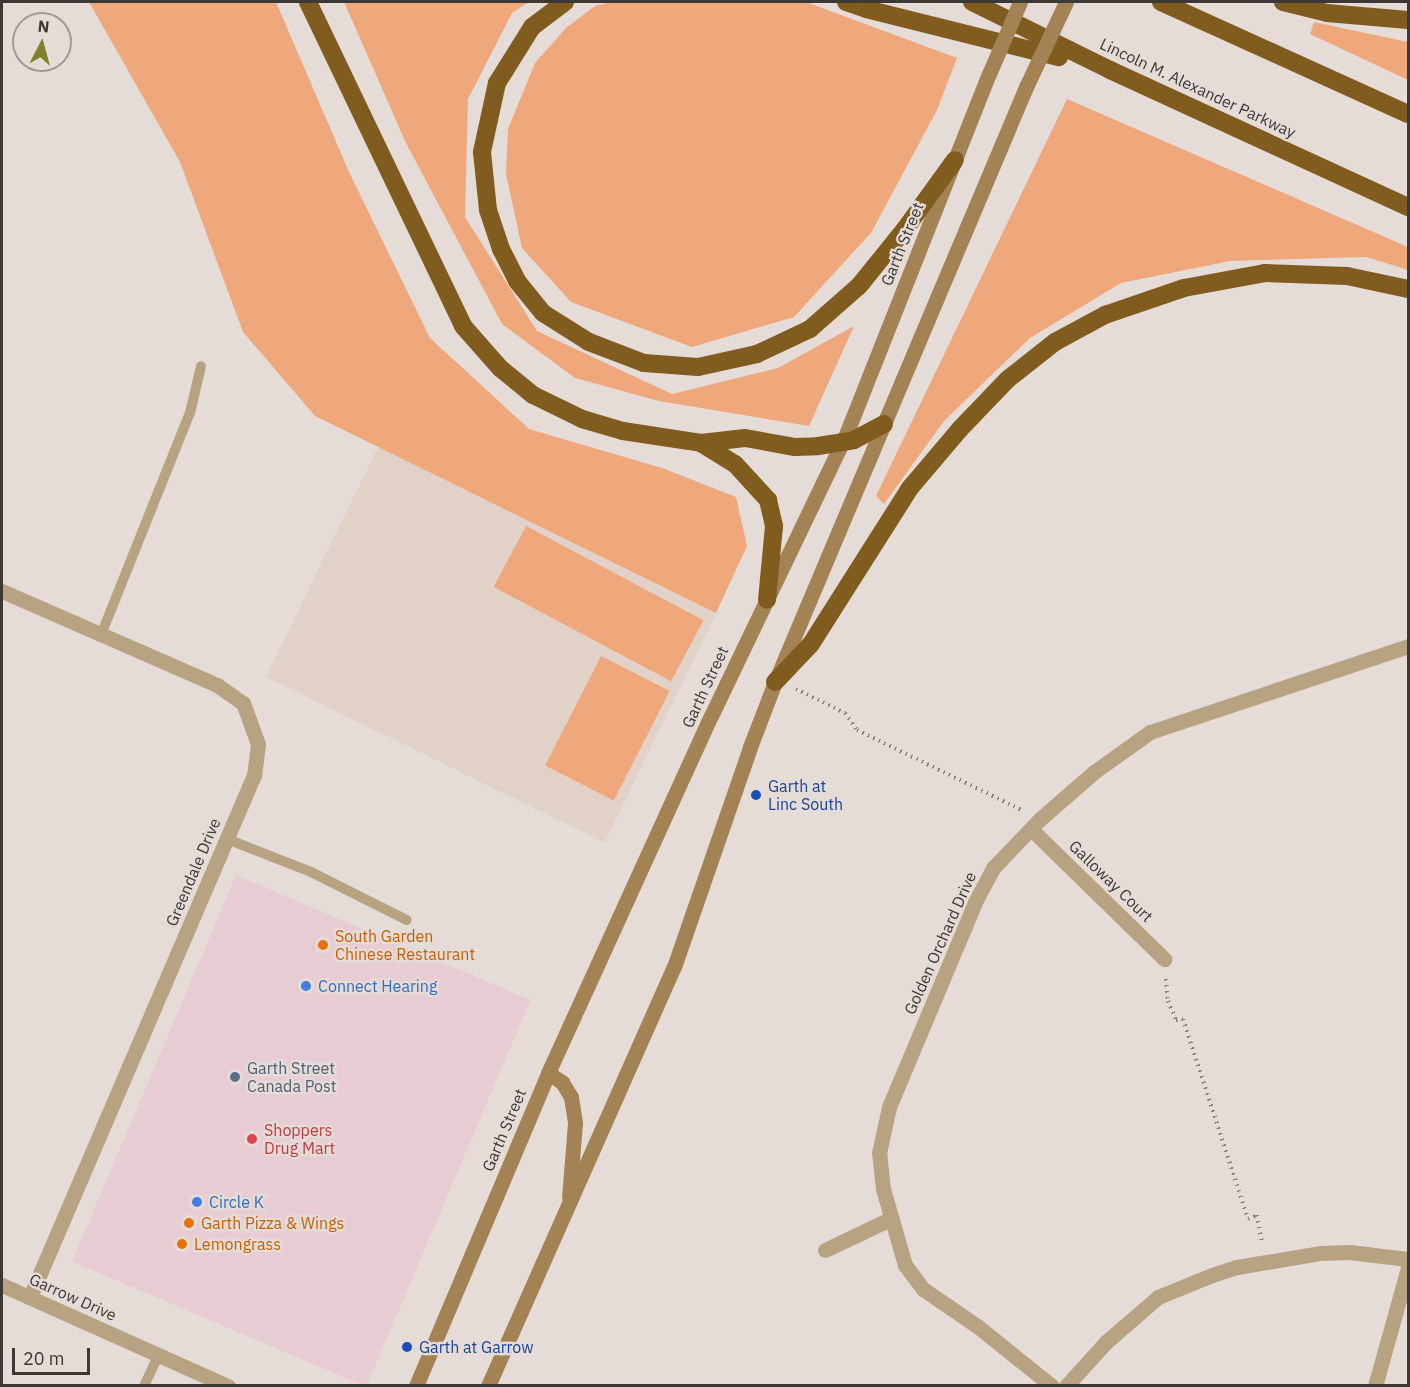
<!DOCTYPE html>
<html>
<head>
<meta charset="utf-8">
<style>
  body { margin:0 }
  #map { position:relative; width:1410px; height:1387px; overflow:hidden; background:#e6dcd7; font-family:"IBM Plex Sans",sans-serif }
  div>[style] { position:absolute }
  .commercial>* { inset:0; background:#e7cdd3; transform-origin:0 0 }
  .built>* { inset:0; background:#e2d1c7; transform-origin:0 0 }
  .green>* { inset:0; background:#efa77c; transform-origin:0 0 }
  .path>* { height:4px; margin-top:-2px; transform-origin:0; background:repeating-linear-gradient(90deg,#88827e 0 1.5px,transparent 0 6px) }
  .lane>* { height:10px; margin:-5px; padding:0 5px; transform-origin:5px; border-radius:5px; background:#b7a282 }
  .street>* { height:15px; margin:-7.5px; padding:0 7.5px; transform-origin:7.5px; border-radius:7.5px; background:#b7a282 }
  .secondary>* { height:15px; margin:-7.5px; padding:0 7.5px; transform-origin:7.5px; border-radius:7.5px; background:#a38353 }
  .highway>* { height:18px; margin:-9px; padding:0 9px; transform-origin:9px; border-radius:9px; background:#805c1f }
  .secondary-bridge>* { height:15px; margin:-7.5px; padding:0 7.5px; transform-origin:7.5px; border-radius:7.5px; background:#a38353 }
  .dots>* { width:16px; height:16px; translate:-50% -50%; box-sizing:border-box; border:3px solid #e6dcd7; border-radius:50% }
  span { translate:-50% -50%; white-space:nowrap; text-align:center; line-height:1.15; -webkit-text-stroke:4.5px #e6dcd7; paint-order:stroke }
  .street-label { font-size:16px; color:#3b3835 }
  .transit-label { font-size:16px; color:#164399 }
  .left { translate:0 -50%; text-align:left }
  .food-label { font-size:16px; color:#c56008 }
  .shop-label { font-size:16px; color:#366cbe }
  .service-label { font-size:16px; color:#4e5e75 }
  .health-label { font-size:16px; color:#be3a42 }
  .frame { position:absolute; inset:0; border:3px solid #3b3835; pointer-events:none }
  .north { position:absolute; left:12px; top:12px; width:60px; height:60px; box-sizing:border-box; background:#e6dcd7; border:2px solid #a29a96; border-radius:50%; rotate:6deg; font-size:16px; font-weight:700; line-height:24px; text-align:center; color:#3b3835 }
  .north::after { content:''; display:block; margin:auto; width:21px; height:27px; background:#83822b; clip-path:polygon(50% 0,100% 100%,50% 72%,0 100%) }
  .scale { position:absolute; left:12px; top:1348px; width:78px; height:27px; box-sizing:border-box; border:3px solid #3b3835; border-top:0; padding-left:8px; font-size:18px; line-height:21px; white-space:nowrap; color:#3b3835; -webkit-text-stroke:4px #e6dcd7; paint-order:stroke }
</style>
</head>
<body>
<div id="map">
  <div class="commercial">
    <div style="left:236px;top:875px;width:320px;height:420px;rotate:23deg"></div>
  </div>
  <div class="built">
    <div style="left:378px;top:447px;width:377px;height:256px;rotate:26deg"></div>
  </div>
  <div class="green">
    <div style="clip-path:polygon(89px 2px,276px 2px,349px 172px,430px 338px,529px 429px,662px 468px,736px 497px,747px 546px,716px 613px,315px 416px,243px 332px,180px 162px)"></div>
    <div style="clip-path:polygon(344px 2px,529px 2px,512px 13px,468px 99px,465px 217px,537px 331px,672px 394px,778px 368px,854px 326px,809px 426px,659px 401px,575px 378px,502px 324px,406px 143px)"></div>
    <div style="clip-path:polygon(611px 2px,806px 2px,957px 58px,937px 110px,871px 233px,794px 317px,692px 347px,571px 302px,522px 248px,506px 174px,508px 129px,535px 63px,567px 27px,595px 6px)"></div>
    <div style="clip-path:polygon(1314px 22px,1408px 42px,1408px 80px,1310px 34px)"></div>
    <div style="clip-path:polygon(1067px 99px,1408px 247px,1408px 270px,1366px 257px,1230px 261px,1121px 283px,1030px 338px,944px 421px,884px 504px,876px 496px)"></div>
    <div style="left:526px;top:526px;width:201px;height:69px;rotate:28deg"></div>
    <div style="left:601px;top:656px;width:77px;height:123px;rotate:27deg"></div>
  </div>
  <div class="path">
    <div style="left:796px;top:689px;width:55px;rotate:26.1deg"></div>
    <div style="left:845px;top:713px;width:21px;rotate:55deg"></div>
    <div style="left:857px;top:730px;width:183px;rotate:25.9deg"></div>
    <div style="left:1166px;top:979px;width:22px;rotate:85deg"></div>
    <div style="left:1168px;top:1001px;width:21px;rotate:67deg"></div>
    <div style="left:1176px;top:1020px;width:7px;rotate:-8deg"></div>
    <div style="left:1183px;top:1019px;width:210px;rotate:72deg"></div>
    <div style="left:1248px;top:1219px;width:10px;rotate:-24deg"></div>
    <div style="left:1257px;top:1215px;width:29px;rotate:80deg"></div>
  </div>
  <div class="lane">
    <div style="left:101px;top:635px;width:239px;rotate:-68.2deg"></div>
    <div style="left:190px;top:413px;width:48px;rotate:-76.8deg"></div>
    <div style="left:227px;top:839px;width:90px;rotate:21.4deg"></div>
    <div style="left:311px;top:872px;width:107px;rotate:26.6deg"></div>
    <div style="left:144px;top:1386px;width:33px;rotate:-65deg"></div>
  </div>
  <div class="street">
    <div style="left:2px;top:591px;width:235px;rotate:23.6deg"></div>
    <div style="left:217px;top:685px;width:32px;rotate:35deg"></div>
    <div style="left:243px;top:703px;width:44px;rotate:69.9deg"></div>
    <div style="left:258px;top:744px;width:31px;rotate:97deg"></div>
    <div style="left:254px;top:775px;width:568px;rotate:113.23deg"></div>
    <div style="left:1032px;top:830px;width:185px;rotate:44.3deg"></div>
    <div style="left:825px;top:1250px;width:74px;rotate:-25.5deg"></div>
    <div style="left:2px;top:1285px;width:248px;rotate:24.1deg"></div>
    <div style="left:1052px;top:1386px;width:96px;rotate:-141.3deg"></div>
    <div style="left:977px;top:1326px;width:65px;rotate:-145.6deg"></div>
    <div style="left:923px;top:1289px;width:30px;rotate:-127deg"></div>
    <div style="left:905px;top:1265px;width:79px;rotate:-106.1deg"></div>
    <div style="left:883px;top:1189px;width:36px;rotate:-96deg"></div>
    <div style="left:879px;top:1153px;width:47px;rotate:-77.7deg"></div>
    <div style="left:889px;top:1107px;width:222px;rotate:-67.2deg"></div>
    <div style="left:975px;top:902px;width:38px;rotate:-62deg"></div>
    <div style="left:993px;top:868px;width:68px;rotate:-46.2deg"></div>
    <div style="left:1040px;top:819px;width:72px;rotate:-41deg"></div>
    <div style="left:1094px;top:772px;width:69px;rotate:-35.5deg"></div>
    <div style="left:1150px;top:732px;width:272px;rotate:-18.4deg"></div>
    <div style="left:1066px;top:1386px;width:59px;rotate:-47.7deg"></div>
    <div style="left:1106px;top:1342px;width:69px;rotate:-40.9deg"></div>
    <div style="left:1158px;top:1297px;width:58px;rotate:-22.2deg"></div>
    <div style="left:1212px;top:1275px;width:26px;rotate:-18deg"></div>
    <div style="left:1237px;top:1267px;width:85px;rotate:-9.5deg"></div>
    <div style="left:1321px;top:1253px;width:28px;rotate:-2deg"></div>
    <div style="left:1349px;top:1252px;width:59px;rotate:6.8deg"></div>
    <div style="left:1375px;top:1386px;width:123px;rotate:-74.4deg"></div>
  </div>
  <div class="secondary">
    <div style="left:548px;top:1073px;width:17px;rotate:33deg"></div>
    <div style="left:562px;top:1082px;width:17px;rotate:59deg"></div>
    <div style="left:571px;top:1097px;width:26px;rotate:81deg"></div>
    <div style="left:575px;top:1123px;width:74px;rotate:94.6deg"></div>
    <div style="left:416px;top:1386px;width:340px;rotate:-67.1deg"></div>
    <div style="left:548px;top:1073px;width:392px;rotate:-65.5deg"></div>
    <div style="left:711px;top:716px;width:315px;rotate:-64.4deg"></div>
    <div style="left:847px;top:432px;width:385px;rotate:-68.4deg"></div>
    <div style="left:488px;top:1386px;width:458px;rotate:-66.1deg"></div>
    <div style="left:674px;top:967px;width:233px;rotate:-70.9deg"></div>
    <div style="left:750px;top:747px;width:70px;rotate:-69deg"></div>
    <div style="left:775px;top:682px;width:646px;rotate:-67.13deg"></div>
  </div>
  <div class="highway">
    <div style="left:308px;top:2px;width:359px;rotate:64.4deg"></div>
    <div style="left:463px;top:326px;width:56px;rotate:48.6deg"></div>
    <div style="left:500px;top:368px;width:43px;rotate:39.3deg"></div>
    <div style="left:533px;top:395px;width:55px;rotate:26.1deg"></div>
    <div style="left:582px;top:419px;width:43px;rotate:16.3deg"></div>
    <div style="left:623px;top:431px;width:79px;rotate:8.7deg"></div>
    <div style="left:701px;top:443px;width:44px;rotate:-6.5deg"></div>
    <div style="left:745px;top:438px;width:51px;rotate:10.2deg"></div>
    <div style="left:795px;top:447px;width:23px;rotate:-2deg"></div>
    <div style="left:818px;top:446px;width:36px;rotate:-9deg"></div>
    <div style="left:854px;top:440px;width:34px;rotate:-28deg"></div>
    <div style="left:565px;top:2px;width:41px;rotate:142.9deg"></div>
    <div style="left:532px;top:27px;width:66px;rotate:122deg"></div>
    <div style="left:497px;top:83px;width:71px;rotate:102.3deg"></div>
    <div style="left:482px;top:152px;width:58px;rotate:84.1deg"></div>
    <div style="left:488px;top:210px;width:41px;rotate:71.6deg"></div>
    <div style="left:501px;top:249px;width:36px;rotate:63deg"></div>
    <div style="left:517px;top:281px;width:41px;rotate:50.9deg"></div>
    <div style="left:543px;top:313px;width:54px;rotate:32.2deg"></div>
    <div style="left:589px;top:342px;width:59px;rotate:20.9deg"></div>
    <div style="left:644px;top:363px;width:54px;rotate:4.2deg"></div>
    <div style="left:698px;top:367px;width:60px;rotate:-12.4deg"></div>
    <div style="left:757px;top:354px;width:59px;rotate:-25.3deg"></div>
    <div style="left:810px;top:329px;width:65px;rotate:-41.3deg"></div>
    <div style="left:859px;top:286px;width:73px;rotate:-51.1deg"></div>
    <div style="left:905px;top:229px;width:85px;rotate:-54.1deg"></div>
    <div style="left:846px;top:2px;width:21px;rotate:19deg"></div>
    <div style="left:866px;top:9px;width:199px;rotate:14deg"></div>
    <div style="left:972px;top:2px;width:154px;rotate:26.2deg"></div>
    <div style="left:1110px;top:70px;width:328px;rotate:24.7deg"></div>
    <div style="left:1161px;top:2px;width:271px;rotate:24.4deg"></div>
    <div style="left:1283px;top:2px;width:45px;rotate:14deg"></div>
    <div style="left:1327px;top:13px;width:81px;rotate:4.9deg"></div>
    <div style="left:701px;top:443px;width:40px;rotate:32deg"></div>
    <div style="left:735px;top:464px;width:49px;rotate:47.5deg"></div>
    <div style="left:768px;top:500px;width:27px;rotate:77deg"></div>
    <div style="left:774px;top:526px;width:74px;rotate:95.4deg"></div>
    <div style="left:775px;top:682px;width:52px;rotate:-46.5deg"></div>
    <div style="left:811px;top:644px;width:185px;rotate:-57.6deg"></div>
    <div style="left:910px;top:488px;width:77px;rotate:-49.7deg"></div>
    <div style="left:960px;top:429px;width:69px;rotate:-46.2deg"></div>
    <div style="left:1008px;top:379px;width:60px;rotate:-38.2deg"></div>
    <div style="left:1055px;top:342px;width:57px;rotate:-28.4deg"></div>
    <div style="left:1105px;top:315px;width:83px;rotate:-18.9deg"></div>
    <div style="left:1184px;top:288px;width:82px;rotate:-10.5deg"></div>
    <div style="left:1265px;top:273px;width:82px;rotate:2.1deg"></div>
    <div style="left:1347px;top:276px;width:62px;rotate:12deg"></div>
  </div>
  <div class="secondary-bridge">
    <div style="left:989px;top:74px;width:78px;rotate:-66.7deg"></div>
    <div style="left:1026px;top:87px;width:94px;rotate:-64.8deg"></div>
  </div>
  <div class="dots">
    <div style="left:756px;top:795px;background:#1a4fb4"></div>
    <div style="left:323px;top:945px;background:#e8710a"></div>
    <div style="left:306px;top:986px;background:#3f7fe0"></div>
    <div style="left:235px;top:1077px;background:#5c6f8a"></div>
    <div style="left:252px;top:1139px;background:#e0444e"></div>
    <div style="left:197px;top:1202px;background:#3f7fe0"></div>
    <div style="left:189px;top:1223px;background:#e8710a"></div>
    <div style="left:182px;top:1244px;background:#e8710a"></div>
    <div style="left:407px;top:1347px;background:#1a4fb4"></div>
  </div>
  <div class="street-label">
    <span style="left:1198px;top:88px;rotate:25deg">Lincoln M. Alexander Parkway</span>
    <span style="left:902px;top:244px;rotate:-68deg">Garth Street</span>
    <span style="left:705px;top:687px;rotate:-65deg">Garth Street</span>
    <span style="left:193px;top:872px;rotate:-67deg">Greendale Drive</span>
    <span style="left:1111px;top:881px;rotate:44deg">Galloway Court</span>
    <span style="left:940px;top:943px;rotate:-66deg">Golden Orchard Drive</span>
    <span style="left:504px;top:1130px;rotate:-67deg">Garth Street</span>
    <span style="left:73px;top:1297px;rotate:24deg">Garrow Drive</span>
  </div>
  <div class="transit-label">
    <span class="left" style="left:768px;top:795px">Garth at<br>Linc South</span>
    <span class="left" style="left:419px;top:1347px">Garth at Garrow</span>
  </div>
  <div class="food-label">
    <span class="left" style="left:335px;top:945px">South Garden<br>Chinese Restaurant</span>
    <span class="left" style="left:201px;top:1223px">Garth Pizza &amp; Wings</span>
    <span class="left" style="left:194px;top:1244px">Lemongrass</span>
  </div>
  <div class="shop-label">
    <span class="left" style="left:318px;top:986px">Connect Hearing</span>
    <span class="left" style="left:209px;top:1202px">Circle K</span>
  </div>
  <div class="service-label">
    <span class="left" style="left:247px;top:1077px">Garth Street<br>Canada Post</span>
  </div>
  <div class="health-label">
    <span class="left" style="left:264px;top:1139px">Shoppers<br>Drug Mart</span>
  </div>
  <div class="frame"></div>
  <div class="north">N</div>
  <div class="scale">20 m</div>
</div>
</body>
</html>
